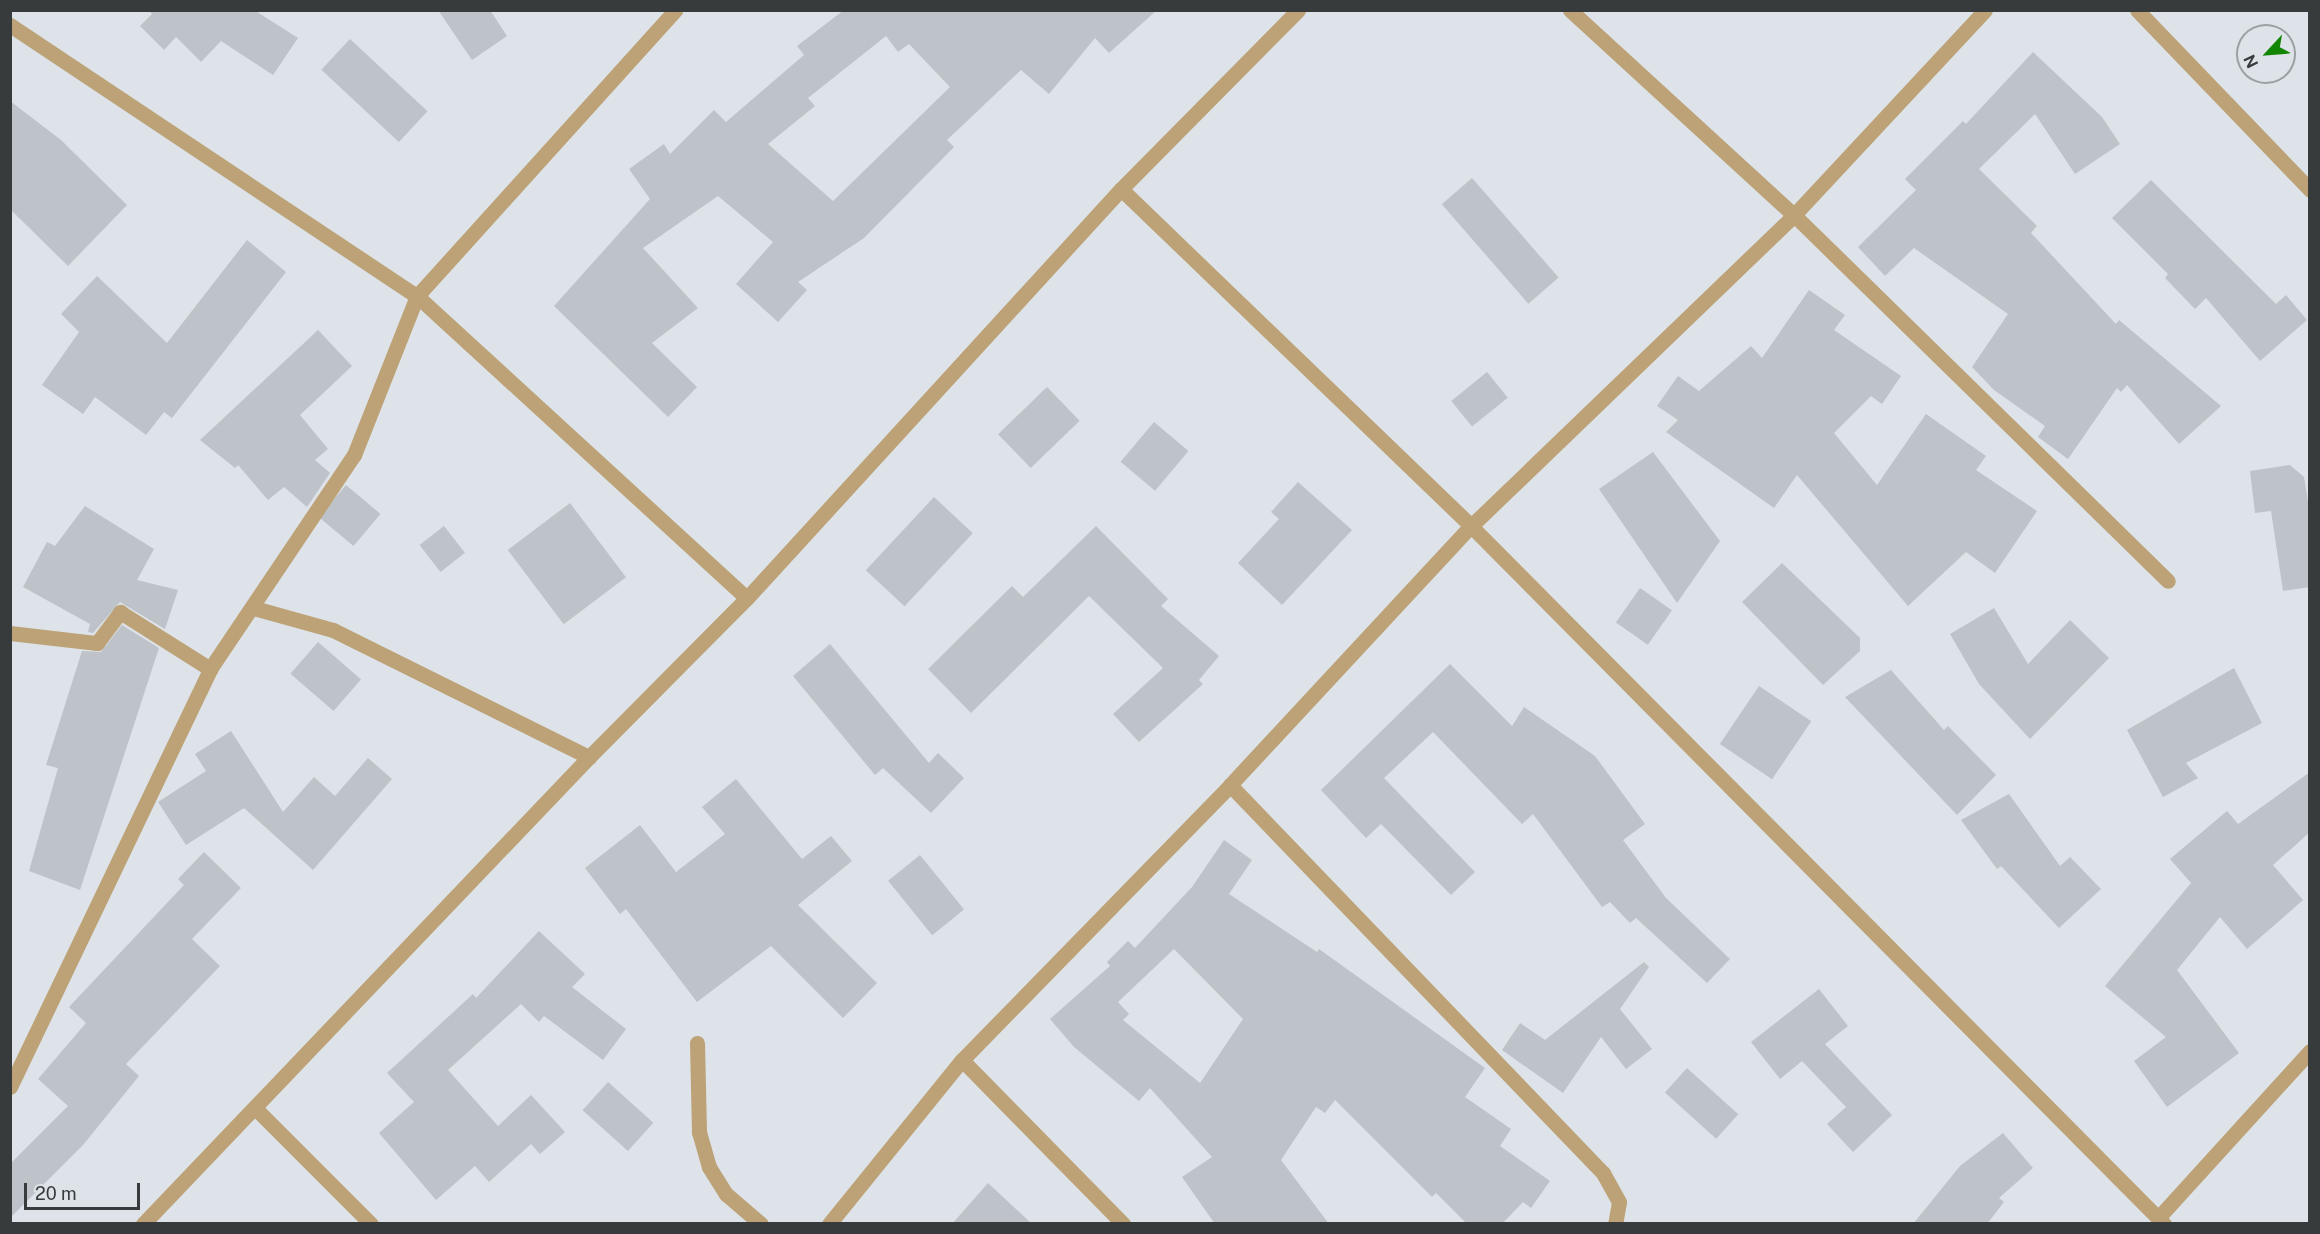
<!DOCTYPE html>
<html>
<head>
<meta charset="utf-8">
<style>
  body { margin:0 }
  #map { position:relative; width:2320px; height:1234px; overflow:hidden; background:#dde3e8; font-family:"Public Sans",sans-serif }
  div>[style] { position:absolute }
  .building>* { inset:0; background:#bdc3c8; transform-origin:0 0 }
  .minor>* { height:15px; margin:-7.5px; padding:0 7.5px; transform-origin:7.5px; border-radius:7.5px; background:#bca276 }
  span { translate:-50% -50%; white-space:nowrap; text-align:center; line-height:1.15; -webkit-text-stroke:4.5px #dde3e8; paint-order:stroke }
  .frame { position:absolute; inset:0; border:12px solid #383b3c; pointer-events:none }
  .north { position:absolute; left:2236px; top:24px; width:60px; height:60px; box-sizing:border-box; background:#dde3e8; border:2px solid #9ba0a3; border-radius:50%; rotate:244deg; font-size:16px; font-weight:700; line-height:24px; text-align:center; color:#383b3c }
  .north::after { content:''; display:block; margin:auto; width:21px; height:27px; background:#128602; clip-path:polygon(50% 0,100% 100%,50% 72%,0 100%) }
  .scale { position:absolute; left:24px; top:1183px; width:116px; height:27px; box-sizing:border-box; border:3px solid #383b3c; border-top:0; padding-left:8px; font-size:18px; line-height:21px; white-space:nowrap; color:#383b3c; -webkit-text-stroke:4px #dde3e8; paint-order:stroke }
</style>
</head>
<body>
<div id="map">
  <div class="building">
    <div style="clip-path:polygon(149px 10px,254px 10px,298px 38px,273px 75px,221px 41px,201px 62px,176px 37px,164px 50px,140px 26px,152px 14px)"></div>
    <div style="clip-path:polygon(438px 10px,490px 10px,507px 36px,472px 60px)"></div>
    <div style="clip-path:polygon(evenodd,844px 10px,1157px 10px,1109px 53px,1095px 38px,1049px 94px,1021px 70px,947px 140px,954px 147px,864px 238px,798px 282px,807px 290px,778px 322px,736px 284px,773px 242px,718px 196px,643px 248px,698px 308px,652px 343px,697px 387px,668px 417px,554px 306px,650px 199px,629px 169px,664px 144px,670px 154px,714px 110px,726px 122px,804px 55px,797px 46px,844px 10px,886px 36px,898px 52px,909px 44px,950px 87px,833px 201px,768px 144px,815px 106px,808px 98px,886px 36px)"></div>
    <div style="left:350px;top:39px;width:106px;height:42px;rotate:43deg"></div>
    <div style="clip-path:polygon(2033px 52px,2102px 117px,2120px 144px,2075px 174px,2035px 114px,1979px 169px,2037px 226px,2031px 233px,2116px 324px,2119px 320px,2221px 406px,2179px 444px,2127px 385px,2121px 392px,2117px 388px,2068px 459px,2038px 437px,2045px 426px,1994px 390px,1972px 367px,2008px 314px,1914px 248px,1885px 276px,1858px 247px,1916px 190px,1905px 179px,1963px 121px,1966px 124px)"></div>
    <div style="clip-path:polygon(10px 101px,61px 140px,127px 205px,68px 266px,10px 209px)"></div>
    <div style="left:1472px;top:178px;width:132px;height:40px;rotate:49deg"></div>
    <div style="clip-path:polygon(2151px 180px,2276px 304px,2286px 295px,2307px 320px,2260px 361px,2206px 298px,2195px 309px,2165px 278px,2168px 274px,2112px 218px)"></div>
    <div style="clip-path:polygon(247px 240px,286px 272px,172px 418px,164px 412px,146px 435px,95px 397px,83px 414px,42px 385px,79px 332px,61px 314px,97px 276px,167px 343px)"></div>
    <div style="clip-path:polygon(1809px 290px,1845px 315px,1834px 330px,1901px 376px,1882px 404px,1871px 396px,1834px 433px,1877px 485px,1926px 414px,1986px 456px,1976px 470px,2037px 511px,1995px 573px,1966px 552px,1908px 606px,1797px 475px,1774px 508px,1666px 432px,1678px 420px,1657px 406px,1678px 376px,1699px 391px,1751px 346px,1762px 358px)"></div>
    <div style="clip-path:polygon(318px 330px,352px 366px,300px 415px,328px 449px,315px 460px,330px 473px,307px 507px,284px 487px,268px 500px,238px 465px,235px 468px,200px 440px)"></div>
    <div style="left:1487px;top:372px;width:33px;height:46px;rotate:51deg"></div>
    <div style="left:1047px;top:387px;width:47px;height:68px;rotate:46deg"></div>
    <div style="left:1154px;top:422px;width:45px;height:52px;rotate:40deg"></div>
    <div style="clip-path:polygon(1653px 452px,1720px 541px,1677px 603px,1599px 489px)"></div>
    <div style="clip-path:polygon(2290px 465px,2304px 477px,2310px 514px,2310px 587px,2283px 591px,2271px 511px,2255px 513px,2250px 471px)"></div>
    <div style="clip-path:polygon(1298px 482px,1352px 530px,1282px 605px,1238px 563px,1279px 519px,1271px 512px)"></div>
    <div style="left:346px;top:485px;width:45px;height:42px;rotate:40deg"></div>
    <div style="left:934px;top:497px;width:53px;height:100px;rotate:43deg"></div>
    <div style="left:570px;top:503px;width:93px;height:78px;rotate:53deg"></div>
    <div style="clip-path:polygon(85px 506px,154px 549px,137px 580px,178px 590px,165px 629px,120px 602px,93px 633px,88px 632px,90px 624px,23px 587px,47px 542px,55px 546px)"></div>
    <div style="left:444px;top:526px;width:34px;height:31px;rotate:52deg"></div>
    <div style="clip-path:polygon(1096px 526px,1168px 599px,1161px 606px,1219px 656px,1199px 680px,1203px 684px,1139px 742px,1113px 714px,1163px 668px,1089px 596px,971px 713px,928px 669px,1012px 586px,1023px 597px)"></div>
    <div style="clip-path:polygon(1782px 563px,1860px 638px,1860px 651px,1823px 685px,1742px 602px)"></div>
    <div style="left:1640px;top:588px;width:39px;height:42px;rotate:35deg"></div>
    <div style="clip-path:polygon(1994px 608px,2028px 664px,2070px 620px,2109px 658px,2030px 739px,1979px 684px,1950px 634px)"></div>
    <div style="clip-path:polygon(122px 625px,159px 648px,80px 890px,29px 871px,58px 768px,46px 765px,82px 651px,101px 652px)"></div>
    <div style="left:318px;top:642px;width:57px;height:42px;rotate:41deg"></div>
    <div style="clip-path:polygon(830px 644px,929px 763px,938px 753px,964px 778px,931px 813px,883px 768px,875px 775px,793px 676px)"></div>
    <div style="clip-path:polygon(1450px 664px,1512px 726px,1524px 707px,1595px 756px,1645px 824px,1623px 840px,1666px 898px,1730px 959px,1707px 983px,1636px 918px,1630px 923px,1610px 902px,1602px 907px,1533px 814px,1522px 824px,1433px 732px,1384px 778px,1475px 872px,1451px 895px,1381px 824px,1366px 838px,1321px 790px)"></div>
    <div style="clip-path:polygon(2234px 668px,2262px 723px,2186px 763px,2198px 778px,2163px 797px,2127px 730px)"></div>
    <div style="clip-path:polygon(1891px 670px,1944px 730px,1948px 726px,1996px 775px,1957px 815px,1845px 697px)"></div>
    <div style="left:1759px;top:686px;width:63px;height:70px;rotate:34deg"></div>
    <div style="clip-path:polygon(231px 731px,283px 812px,314px 777px,335px 796px,368px 758px,392px 779px,313px 870px,244px 808px,186px 845px,158px 802px,206px 771px,195px 754px)"></div>
    <div style="clip-path:polygon(2310px 772px,2310px 832px,2273px 865px,2303px 900px,2247px 949px,2220px 917px,2177px 970px,2239px 1053px,2167px 1107px,2134px 1061px,2166px 1037px,2105px 986px,2191px 883px,2170px 859px,2227px 811px,2238px 824px)"></div>
    <div style="clip-path:polygon(736px 779px,802px 859px,831px 836px,852px 861px,798px 905px,877px 983px,843px 1018px,771px 946px,697px 1002px,626px 909px,620px 914px,585px 868px,640px 825px,676px 872px,725px 834px,702px 807px)"></div>
    <div style="clip-path:polygon(2009px 794px,2060px 866px,2070px 857px,2101px 889px,2059px 928px,2001px 866px,1997px 869px,1961px 820px)"></div>
    <div style="clip-path:polygon(evenodd,1224px 840px,1252px 860px,1229px 894px,1317px 952px,1319px 949px,1485px 1068px,1465px 1097px,1511px 1129px,1500px 1146px,1550px 1181px,1531px 1208px,1523px 1202px,1502px 1224px,1467px 1224px,1436px 1193px,1432px 1197px,1335px 1100px,1325px 1113px,1316px 1107px,1281px 1160px,1329px 1224px,1215px 1224px,1182px 1177px,1212px 1157px,1150px 1088px,1139px 1101px,1074px 1047px,1050px 1019px,1110px 966px,1107px 962px,1128px 941px,1135px 948px,1192px 887px,1224px 840px,1174px 949px,1243px 1019px,1200px 1083px,1123px 1020px,1129px 1014px,1118px 1002px,1174px 949px)"></div>
    <div style="clip-path:polygon(204px 852px,241px 888px,192px 939px,220px 966px,126px 1064px,139px 1076px,83px 1145px,10px 1218px,10px 1164px,68px 1106px,38px 1079px,86px 1023px,69px 1007px,184px 885px,178px 879px)"></div>
    <div style="left:920px;top:855px;width:70px;height:41px;rotate:51deg"></div>
    <div style="clip-path:polygon(539px 931px,585px 974px,572px 987px,626px 1029px,603px 1060px,544px 1016px,539px 1022px,521px 1004px,448px 1070px,498px 1126px,531px 1095px,565px 1132px,540px 1154px,531px 1144px,489px 1182px,475px 1166px,436px 1200px,379px 1133px,414px 1102px,387px 1073px,473px 994px,476px 998px)"></div>
    <div style="clip-path:polygon(1644px 962px,1649px 967px,1620px 1009px,1652px 1049px,1626px 1069px,1601px 1037px,1563px 1093px,1502px 1050px,1520px 1023px,1545px 1040px)"></div>
    <div style="clip-path:polygon(1819px 989px,1848px 1026px,1825px 1044px,1892px 1115px,1853px 1152px,1827px 1124px,1846px 1107px,1802px 1061px,1780px 1079px,1751px 1042px)"></div>
    <div style="left:1687px;top:1068px;width:69px;height:33px;rotate:42deg"></div>
    <div style="left:608px;top:1082px;width:61px;height:38px;rotate:42deg"></div>
    <div style="clip-path:polygon(2003px 1133px,2033px 1168px,1999px 1198px,2004px 1202px,1987px 1224px,1913px 1224px,1960px 1166px)"></div>
    <div style="clip-path:polygon(988px 1183px,1032px 1224px,952px 1224px)"></div>
  </div>
  <div class="minor">
    <div style="left:1570px;top:10px;width:304px;rotate:42.5deg"></div>
    <div style="left:1794px;top:215px;width:523px;rotate:44.38deg"></div>
    <div style="left:2137px;top:10px;width:250px;rotate:46.1deg"></div>
    <div style="left:10px;top:25px;width:489px;rotate:33.7deg"></div>
    <div style="left:417px;top:296px;width:447px;rotate:42.5deg"></div>
    <div style="left:1121px;top:189px;width:486px;rotate:43.9deg"></div>
    <div style="left:1471px;top:526px;width:984px;rotate:45.21deg"></div>
    <div style="left:254px;top:608px;width:82px;rotate:15.6deg"></div>
    <div style="left:333px;top:630px;width:286px;rotate:26.4deg"></div>
    <div style="left:10px;top:633px;width:88px;rotate:6.6deg"></div>
    <div style="left:97px;top:643px;width:39px;rotate:-53deg"></div>
    <div style="left:120px;top:612px;width:107px;rotate:32.3deg"></div>
    <div style="left:210px;top:669px;width:258px;rotate:-56.1deg"></div>
    <div style="left:354px;top:455px;width:171px;rotate:-68.4deg"></div>
    <div style="left:417px;top:296px;width:385px;rotate:-47.9deg"></div>
    <div style="left:1230px;top:785px;width:538px;rotate:46.13deg"></div>
    <div style="left:1603px;top:1173px;width:33px;rotate:61deg"></div>
    <div style="left:1619px;top:1202px;width:22px;rotate:100deg"></div>
    <div style="left:697px;top:1043px;width:89px;rotate:88.7deg"></div>
    <div style="left:699px;top:1132px;width:36px;rotate:74deg"></div>
    <div style="left:709px;top:1167px;width:32px;rotate:58deg"></div>
    <div style="left:726px;top:1194px;width:46px;rotate:40.6deg"></div>
    <div style="left:962px;top:1060px;width:230px;rotate:45.5deg"></div>
    <div style="left:10px;top:1087px;width:463px;rotate:-64.4deg"></div>
    <div style="left:255px;top:1108px;width:164px;rotate:45deg"></div>
    <div style="left:2158px;top:1218px;width:226px;rotate:-47.7deg"></div>
    <div style="left:143px;top:1224px;width:646px;rotate:-46.32deg"></div>
    <div style="left:589px;top:757px;width:224px;rotate:-45.2deg"></div>
    <div style="left:747px;top:598px;width:554px;rotate:-47.56deg"></div>
    <div style="left:1121px;top:189px;width:252px;rotate:-45.3deg"></div>
    <div style="left:829px;top:1224px;width:211px;rotate:-51deg"></div>
    <div style="left:962px;top:1060px;width:384px;rotate:-45.7deg"></div>
    <div style="left:1230px;top:785px;width:354px;rotate:-47.1deg"></div>
    <div style="left:1471px;top:526px;width:448px;rotate:-43.9deg"></div>
    <div style="left:1794px;top:215px;width:280px;rotate:-47deg"></div>
  </div>
  <div class="frame"></div>
  <div class="north">N</div>
  <div class="scale">20 m</div>
</div>
</body>
</html>
